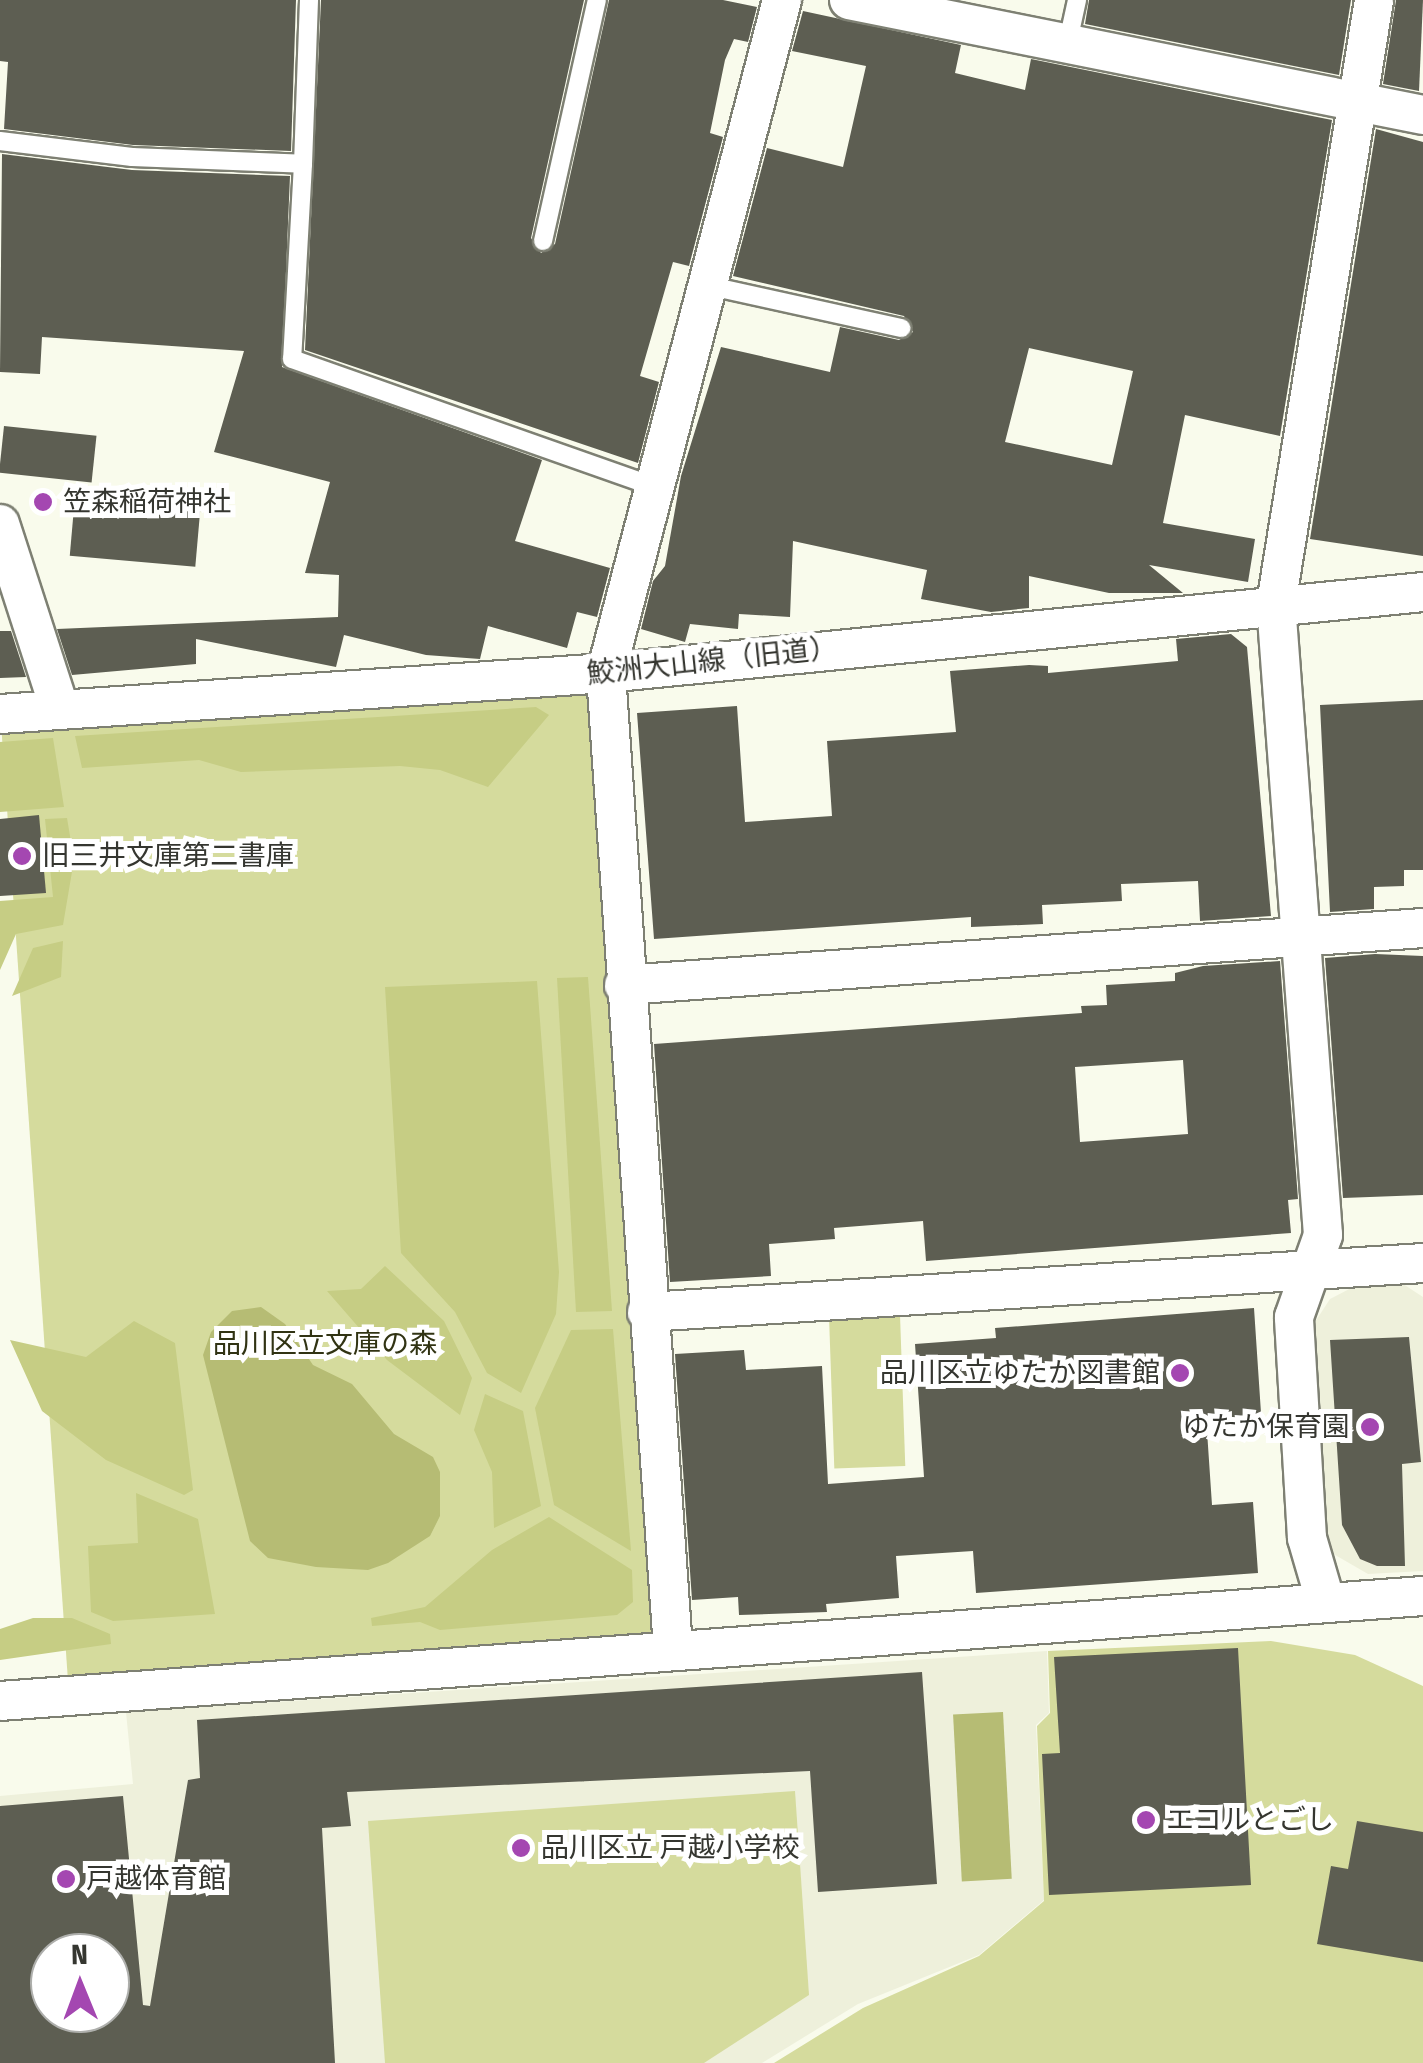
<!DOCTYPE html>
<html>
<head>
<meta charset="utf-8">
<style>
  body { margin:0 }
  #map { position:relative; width:1423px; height:2063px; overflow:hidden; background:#f9fbec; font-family:"Fira Sans Condensed","Noto Sans JP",sans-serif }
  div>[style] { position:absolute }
  .built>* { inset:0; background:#eef0db }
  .green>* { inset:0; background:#d5db9d; transform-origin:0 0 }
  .forest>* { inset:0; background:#c6cd84 }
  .water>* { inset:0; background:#b6bc74; transform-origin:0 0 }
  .building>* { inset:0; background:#5d5e52; transform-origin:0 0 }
  .roads { filter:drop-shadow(2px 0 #7e8073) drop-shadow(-2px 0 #7e8073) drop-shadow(0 2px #7e8073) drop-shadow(0 -2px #7e8073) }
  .service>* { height:18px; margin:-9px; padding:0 9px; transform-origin:9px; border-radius:9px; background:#fff }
  .minor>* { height:38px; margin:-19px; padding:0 19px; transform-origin:19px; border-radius:19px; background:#fff }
  .dots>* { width:28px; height:28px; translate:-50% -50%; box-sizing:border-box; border:5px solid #fff; border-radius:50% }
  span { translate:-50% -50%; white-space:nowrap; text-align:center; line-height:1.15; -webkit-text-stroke:10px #fff; paint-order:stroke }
  .poi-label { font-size:28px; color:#353630 }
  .left { translate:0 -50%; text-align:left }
  .right { translate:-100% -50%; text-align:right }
  .street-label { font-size:28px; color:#353630 }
  .park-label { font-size:28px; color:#313313 }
  .north { position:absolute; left:30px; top:1933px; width:100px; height:100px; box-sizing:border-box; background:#fff; border:2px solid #aeafac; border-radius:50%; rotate:359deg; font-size:28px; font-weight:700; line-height:40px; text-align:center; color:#353630 }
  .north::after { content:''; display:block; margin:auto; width:35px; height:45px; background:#a447b1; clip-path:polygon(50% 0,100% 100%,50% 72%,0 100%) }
</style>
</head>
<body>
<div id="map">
  <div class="built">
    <div style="clip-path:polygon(1400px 1282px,1423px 1297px,1423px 1571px,1368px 1574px,1330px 1552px,1325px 1531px,1313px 1325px,1330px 1299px,1359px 1284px)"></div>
    <div style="clip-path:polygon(evenodd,1047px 1651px,1049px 1713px,1036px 1725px,1044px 1900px,979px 1955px,858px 2004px,762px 2063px,0 2063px,0 1796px,133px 1784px,126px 1712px,1047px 1651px,50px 1953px,110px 1953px,110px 2013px,50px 2013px,50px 1953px)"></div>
  </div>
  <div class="green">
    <div style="left:606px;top:673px;width:978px;height:607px;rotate:86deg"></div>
    <div style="left:900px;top:1315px;width:151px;height:71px;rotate:88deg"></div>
    <div style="clip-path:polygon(1271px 1641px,1355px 1655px,1423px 1686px,1423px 2063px,774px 2063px,863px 2008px,979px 1956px,1044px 1901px,1037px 1726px,1050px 1713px,1048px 1651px)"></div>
    <div style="clip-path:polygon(795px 1791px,809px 1995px,704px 2063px,385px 2063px,368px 1821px)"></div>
  </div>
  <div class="forest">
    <div style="clip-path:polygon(536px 707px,549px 715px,488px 787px,440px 770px,400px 766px,241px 772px,199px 760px,82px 768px,75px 736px)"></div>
    <div style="clip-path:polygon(53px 738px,64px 807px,0 812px,0 742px)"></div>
    <div style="clip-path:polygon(67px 818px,74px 860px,63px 925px,16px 934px,0 970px,0 901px,53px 897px,45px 819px)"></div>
    <div style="clip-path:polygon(63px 941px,61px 977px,12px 996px,33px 948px)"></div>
    <div style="clip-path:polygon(588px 977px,612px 1311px,576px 1312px,557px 978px)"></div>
    <div style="clip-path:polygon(537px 981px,559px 1272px,556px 1314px,521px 1393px,487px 1373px,455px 1312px,401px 1253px,385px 987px)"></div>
    <div style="clip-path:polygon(385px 1266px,444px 1321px,472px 1378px,460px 1415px,387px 1360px,327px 1291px,361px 1289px)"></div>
    <div style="clip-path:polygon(134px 1321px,175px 1343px,193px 1490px,184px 1495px,106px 1460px,42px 1411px,10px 1340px,86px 1357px)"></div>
    <div style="clip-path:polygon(613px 1329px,631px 1551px,554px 1505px,535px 1408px,571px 1330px)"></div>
    <div style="clip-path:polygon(485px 1394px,523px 1411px,541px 1506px,494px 1528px,492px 1472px,474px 1430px)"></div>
    <div style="clip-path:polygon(136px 1493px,198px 1519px,215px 1614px,113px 1621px,91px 1612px,88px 1546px,138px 1543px)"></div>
    <div style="clip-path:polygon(549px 1517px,632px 1570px,633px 1602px,617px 1615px,440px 1630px,420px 1622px,372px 1626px,371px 1618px,425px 1607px,492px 1550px)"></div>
    <div style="clip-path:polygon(33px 1618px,72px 1618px,110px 1634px,111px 1644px,0 1660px,0 1629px)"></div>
  </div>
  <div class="water">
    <div style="clip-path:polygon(261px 1307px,285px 1324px,313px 1365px,352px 1384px,394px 1434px,433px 1457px,440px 1472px,440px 1516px,430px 1536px,388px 1563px,368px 1570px,316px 1567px,268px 1558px,250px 1541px,203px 1355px,211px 1332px,232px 1311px)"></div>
    <div style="left:1003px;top:1712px;width:167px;height:50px;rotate:87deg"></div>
  </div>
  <div class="building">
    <div style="clip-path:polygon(0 0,296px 0,291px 151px,133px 145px,4px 129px,8px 62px,0 61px)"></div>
    <div style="clip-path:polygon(321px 0,584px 0,531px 238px,541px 253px,555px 244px,609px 0,723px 0,757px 7px,748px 42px,734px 39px,725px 60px,710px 133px,723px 137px,689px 266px,673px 262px,640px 376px,659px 382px,638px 463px,305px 350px)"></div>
    <div style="clip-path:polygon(1089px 0,1351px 0,1339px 75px,1085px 24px)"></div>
    <div style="clip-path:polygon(1396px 0,1423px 0,1419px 91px,1383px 84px)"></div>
    <div style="clip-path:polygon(evenodd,803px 11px,961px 45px,955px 73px,1025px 90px,1031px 59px,1332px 120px,1280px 436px,1185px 415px,1163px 523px,1255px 539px,1248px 582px,1149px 565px,1183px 593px,1109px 593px,1029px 576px,1029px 608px,991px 612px,921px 599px,927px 570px,793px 541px,790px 617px,739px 614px,738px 629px,690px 624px,685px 642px,641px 629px,653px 581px,665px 566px,681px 476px,721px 347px,830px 372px,840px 327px,899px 340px,913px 332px,904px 316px,733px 276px,767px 148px,843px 167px,866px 66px,792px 51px,803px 11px,1029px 348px,1133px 371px,1112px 465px,1005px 442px,1029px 348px)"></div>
    <div style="clip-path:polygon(1376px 129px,1423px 142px,1423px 556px,1310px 539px)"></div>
    <div style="clip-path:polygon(2px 154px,132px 170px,290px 176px,282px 367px,542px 460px,515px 541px,610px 568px,597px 617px,577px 612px,567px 648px,488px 626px,480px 659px,426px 655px,344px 635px,336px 667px,196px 639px,196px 664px,72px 675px,57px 629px,338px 617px,339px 575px,305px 573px,330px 482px,214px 452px,244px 351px,42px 337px,40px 374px,0 372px)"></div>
    <div style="left:4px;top:426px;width:93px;height:47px;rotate:6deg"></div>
    <div style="left:75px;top:496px;width:126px;height:60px;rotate:5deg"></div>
    <div style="clip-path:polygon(0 631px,11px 631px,26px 677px,0 678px)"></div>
    <div style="clip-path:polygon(1231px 634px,1247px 647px,1271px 916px,1200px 921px,1198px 881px,1121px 884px,1122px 901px,1042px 905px,1043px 924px,971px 927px,971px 917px,654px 939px,637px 713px,737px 706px,745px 822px,832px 816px,827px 741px,956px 732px,950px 671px,1029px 665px,1048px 666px,1048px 673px,1178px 661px,1176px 639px)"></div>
    <div style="clip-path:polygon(1423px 700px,1423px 870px,1404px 870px,1404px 886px,1374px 887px,1374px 909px,1330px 912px,1320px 705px)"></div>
    <div style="clip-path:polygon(39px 815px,46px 893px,0 896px,0 819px)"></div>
    <div style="clip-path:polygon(1375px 954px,1423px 956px,1423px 1195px,1343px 1198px,1325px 958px)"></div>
    <div style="clip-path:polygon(evenodd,1280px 961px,1298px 1199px,1288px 1200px,1291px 1233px,926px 1261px,923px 1221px,834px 1228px,835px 1239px,769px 1244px,771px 1276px,670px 1282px,654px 1044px,1082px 1013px,1081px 1006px,1107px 1005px,1106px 985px,1175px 981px,1175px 973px,1203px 966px,1280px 961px,1183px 1060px,1188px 1134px,1080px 1142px,1075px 1067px,1183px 1060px)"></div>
    <div style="clip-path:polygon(1254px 1308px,1262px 1428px,1207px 1431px,1212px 1505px,1253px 1502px,1258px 1573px,976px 1593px,973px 1551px,896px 1556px,899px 1598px,826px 1604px,827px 1612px,739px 1615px,738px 1597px,692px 1600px,675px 1354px,744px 1350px,746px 1370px,822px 1366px,828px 1484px,924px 1477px,915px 1344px,996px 1338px,995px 1328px)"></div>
    <div style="clip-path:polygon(1409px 1337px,1421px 1462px,1402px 1464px,1405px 1566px,1377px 1566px,1360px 1559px,1342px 1525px,1330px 1340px)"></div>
    <div style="clip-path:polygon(1238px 1648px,1251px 1885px,1049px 1895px,1042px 1754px,1060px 1753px,1054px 1657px)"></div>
    <div style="clip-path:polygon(evenodd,922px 1672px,937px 1884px,818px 1892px,810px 1771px,347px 1792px,351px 1826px,322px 1828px,335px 2063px,0 2063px,0 1806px,123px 1796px,143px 2005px,150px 2006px,188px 1780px,200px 1778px,197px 1720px,922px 1672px,50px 1953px,110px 1953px,110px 2013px,50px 2013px,50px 1953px)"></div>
    <div style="clip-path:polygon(1357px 1821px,1423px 1832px,1423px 1962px,1317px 1944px,1331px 1866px,1348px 1869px)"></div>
  </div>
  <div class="roads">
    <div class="service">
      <div style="left:1067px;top:46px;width:47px;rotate:-77.7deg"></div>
      <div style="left:0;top:141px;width:133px;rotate:6.9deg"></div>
      <div style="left:132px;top:157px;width:171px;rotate:2.3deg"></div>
      <div style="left:303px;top:164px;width:164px;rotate:-87.9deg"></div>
      <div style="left:303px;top:164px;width:195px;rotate:93.2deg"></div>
      <div style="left:292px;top:359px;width:389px;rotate:19.4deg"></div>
      <div style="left:543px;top:241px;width:247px;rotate:-77.4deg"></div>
      <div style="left:710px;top:286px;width:196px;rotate:12.4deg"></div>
    </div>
    <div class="minor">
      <div style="left:849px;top:0;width:585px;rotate:11.33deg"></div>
      <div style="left:0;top:524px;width:195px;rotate:72.1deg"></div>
      <div style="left:0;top:714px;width:607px;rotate:-3.87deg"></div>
      <div style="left:606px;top:673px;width:821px;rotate:-5.66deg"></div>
      <div style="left:624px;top:985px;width:801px;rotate:-4.08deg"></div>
      <div style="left:647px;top:1312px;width:778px;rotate:-3.61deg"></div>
      <div style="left:1326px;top:1603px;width:68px;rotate:-106.3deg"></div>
      <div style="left:1307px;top:1538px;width:221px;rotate:-93.4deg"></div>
      <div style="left:1294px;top:1317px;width:87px;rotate:-70.5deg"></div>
      <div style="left:1323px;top:1235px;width:633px;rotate:-94.26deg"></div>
      <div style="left:1276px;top:604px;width:612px;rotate:-80.78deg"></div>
      <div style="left:673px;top:1649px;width:978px;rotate:-93.93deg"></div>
      <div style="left:606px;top:673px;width:696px;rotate:-75.34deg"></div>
      <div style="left:0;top:1701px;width:1427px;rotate:-4.22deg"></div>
    </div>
  </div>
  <div class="dots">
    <div style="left:43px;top:502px;background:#a447b1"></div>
    <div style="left:22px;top:856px;background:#a447b1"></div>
    <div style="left:1180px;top:1373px;background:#a447b1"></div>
    <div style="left:1370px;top:1427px;background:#a447b1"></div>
    <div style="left:1146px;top:1820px;background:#a447b1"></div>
    <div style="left:521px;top:1848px;background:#a447b1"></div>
    <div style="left:66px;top:1879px;background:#a447b1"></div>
  </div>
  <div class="poi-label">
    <span class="left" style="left:63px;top:502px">笠森稲荷神社</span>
    <span class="left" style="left:42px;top:856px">旧三井文庫第二書庫</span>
    <span class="right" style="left:1160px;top:1373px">品川区立ゆたか図書館</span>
    <span class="right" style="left:1350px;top:1427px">ゆたか保育園</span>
    <span class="left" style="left:1166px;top:1820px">エコルとごし</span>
    <span class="left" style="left:541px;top:1848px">品川区立 戸越小学校</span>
    <span class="left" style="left:86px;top:1879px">戸越体育館</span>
  </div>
  <div class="street-label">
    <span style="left:712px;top:661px;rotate:-6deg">鮫洲大山線（旧道）</span>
  </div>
  <div class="park-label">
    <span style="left:325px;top:1344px">品川区立文庫の森</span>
  </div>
  <div class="north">N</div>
</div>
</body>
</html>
